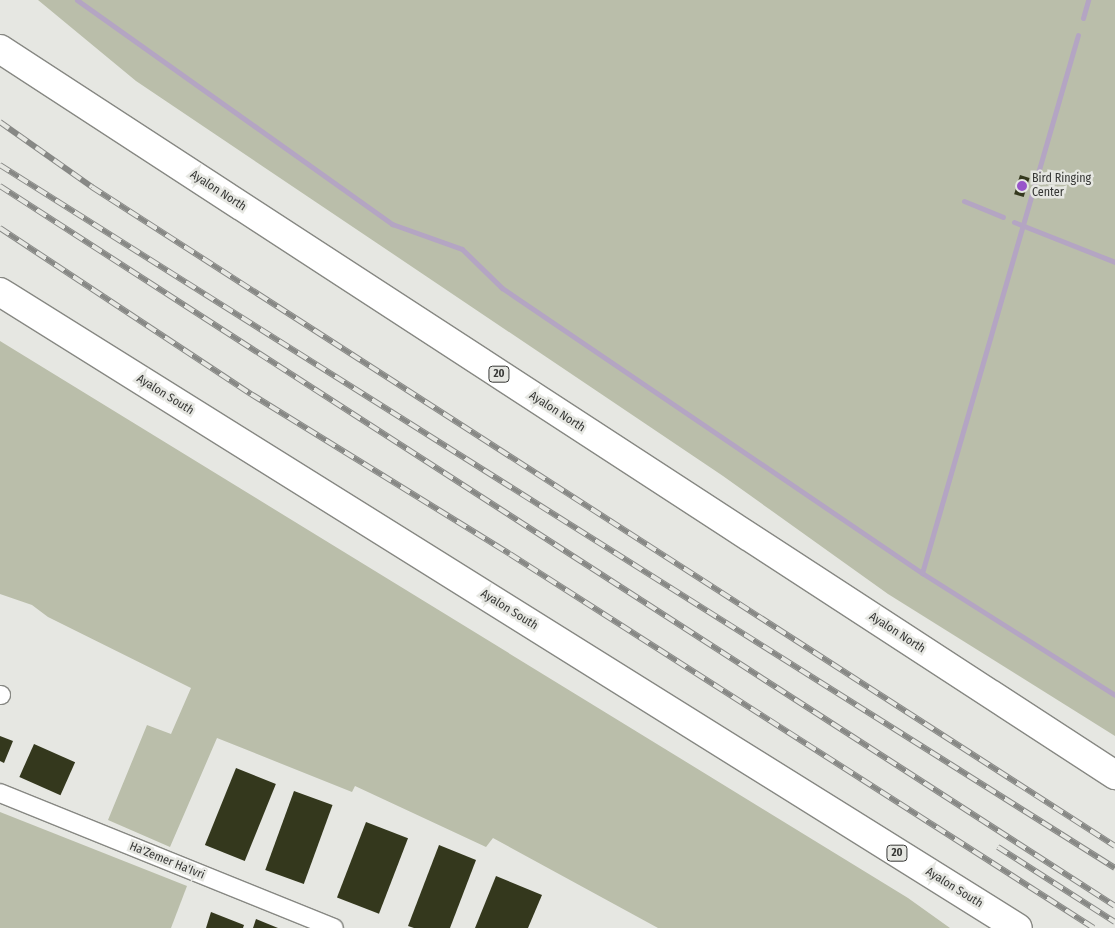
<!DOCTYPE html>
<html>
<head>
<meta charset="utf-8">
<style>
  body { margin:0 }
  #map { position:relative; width:1115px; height:928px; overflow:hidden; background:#e6e7e2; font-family:"Fira Sans Condensed",sans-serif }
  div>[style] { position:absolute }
  .green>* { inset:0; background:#babeaa }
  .stream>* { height:5px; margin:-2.5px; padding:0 2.5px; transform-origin:2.5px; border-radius:2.5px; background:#b4a5c3 }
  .building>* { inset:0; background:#34381d; transform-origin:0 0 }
  .roads { filter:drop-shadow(1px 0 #878883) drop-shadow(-1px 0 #878883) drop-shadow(0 1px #878883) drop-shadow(0 -1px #878883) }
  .street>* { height:18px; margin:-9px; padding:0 9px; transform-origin:9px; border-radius:9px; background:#fff }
  .highway>* { height:28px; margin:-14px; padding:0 14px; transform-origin:14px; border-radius:14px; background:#fff }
  .rail>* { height:5.5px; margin-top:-2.75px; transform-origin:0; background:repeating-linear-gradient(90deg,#e6e7e2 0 11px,#878885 0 22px); box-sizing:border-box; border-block:1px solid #878885 }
  .dots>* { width:14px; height:14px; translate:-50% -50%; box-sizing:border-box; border:2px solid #e6e7e2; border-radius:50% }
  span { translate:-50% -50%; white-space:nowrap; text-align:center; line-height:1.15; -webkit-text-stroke:5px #e6e7e2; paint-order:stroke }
  .shield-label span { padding:1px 4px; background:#e6e7e2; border:1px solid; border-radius:4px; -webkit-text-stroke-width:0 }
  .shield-label { font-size:11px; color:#373836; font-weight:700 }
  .poi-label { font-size:12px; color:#373836 }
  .left { translate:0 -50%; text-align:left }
  .street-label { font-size:12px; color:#373836 }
</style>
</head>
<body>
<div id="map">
  <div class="green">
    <div style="clip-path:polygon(38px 0,1115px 0,1115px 736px,888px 594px,723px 476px,136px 81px)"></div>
    <div style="clip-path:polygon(0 341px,908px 898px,950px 928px,658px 928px,493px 838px,486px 847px,355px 786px,352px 792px,217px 738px,170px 847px,108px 820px,147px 725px,171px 734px,191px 688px,48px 617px,32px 605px,0 594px)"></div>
    <div style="clip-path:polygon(0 812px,187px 886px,171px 928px,0 928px)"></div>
  </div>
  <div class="stream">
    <div style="left:77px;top:0;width:387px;rotate:35.4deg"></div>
    <div style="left:392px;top:224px;width:74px;rotate:19.7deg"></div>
    <div style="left:462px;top:249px;width:56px;rotate:44.3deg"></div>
    <div style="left:502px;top:288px;width:508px;rotate:34.16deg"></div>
    <div style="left:922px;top:573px;width:228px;rotate:32.3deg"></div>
    <div style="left:1083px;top:18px;width:19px;rotate:-74deg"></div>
    <div style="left:964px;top:201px;width:42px;rotate:22.3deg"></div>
    <div style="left:1014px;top:222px;width:109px;rotate:21.6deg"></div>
    <div style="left:922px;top:573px;width:560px;rotate:-73.83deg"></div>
  </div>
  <div class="building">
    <div style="left:1020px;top:175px;width:10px;height:20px;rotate:17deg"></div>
    <div style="clip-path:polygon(0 736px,13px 741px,4px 763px,0 761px)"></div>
    <div style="left:34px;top:744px;width:45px;height:36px;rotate:24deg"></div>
    <div style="left:236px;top:768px;width:43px;height:83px;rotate:22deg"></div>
    <div style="left:294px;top:791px;width:41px;height:84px;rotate:20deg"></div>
    <div style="left:366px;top:822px;width:45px;height:81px;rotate:21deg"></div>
    <div style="clip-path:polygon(439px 845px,476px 860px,450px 928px,414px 928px,408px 926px)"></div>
    <div style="clip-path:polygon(496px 876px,542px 895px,528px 928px,475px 928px)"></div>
    <div style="clip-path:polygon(211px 912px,244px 925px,243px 928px,206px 928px)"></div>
    <div style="clip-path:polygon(256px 919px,278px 928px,253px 928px)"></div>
  </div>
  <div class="roads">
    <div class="street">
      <div style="left:0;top:695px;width:1px"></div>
      <div style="left:0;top:793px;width:360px;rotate:22deg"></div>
    </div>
    <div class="highway">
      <div style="left:0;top:49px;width:1331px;rotate:33.07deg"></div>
      <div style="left:0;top:292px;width:1200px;rotate:32deg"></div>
    </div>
  </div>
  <div class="rail">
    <div style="left:0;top:122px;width:113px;rotate:35.2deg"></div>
    <div style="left:92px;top:187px;width:1217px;rotate:32.79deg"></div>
    <div style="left:0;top:165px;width:1318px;rotate:32.23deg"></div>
    <div style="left:0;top:186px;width:1327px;rotate:32.85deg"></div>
    <div style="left:0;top:228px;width:301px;rotate:33.5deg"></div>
    <div style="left:251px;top:394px;width:304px;rotate:31.7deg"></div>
    <div style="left:510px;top:554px;width:693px;rotate:32.64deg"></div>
    <div style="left:998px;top:847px;width:139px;rotate:32.7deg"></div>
  </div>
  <div class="dots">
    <div style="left:1022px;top:186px;background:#9855ca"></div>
  </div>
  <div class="shield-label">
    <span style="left:499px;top:374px">20</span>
    <span style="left:897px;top:853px">20</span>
  </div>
  <div class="poi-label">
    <span class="left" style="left:1032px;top:186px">Bird Ringing<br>Center</span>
  </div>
  <div class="street-label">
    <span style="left:218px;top:191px;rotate:33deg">Ayalon North</span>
    <span style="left:165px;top:395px;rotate:32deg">Ayalon South</span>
    <span style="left:557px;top:412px;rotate:33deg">Ayalon North</span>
    <span style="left:509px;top:610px;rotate:32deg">Ayalon South</span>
    <span style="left:897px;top:633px;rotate:33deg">Ayalon North</span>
    <span style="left:167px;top:861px;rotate:22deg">Ha'Zemer Ha'Ivri</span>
    <span style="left:954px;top:888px;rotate:32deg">Ayalon South</span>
  </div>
</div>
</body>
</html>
